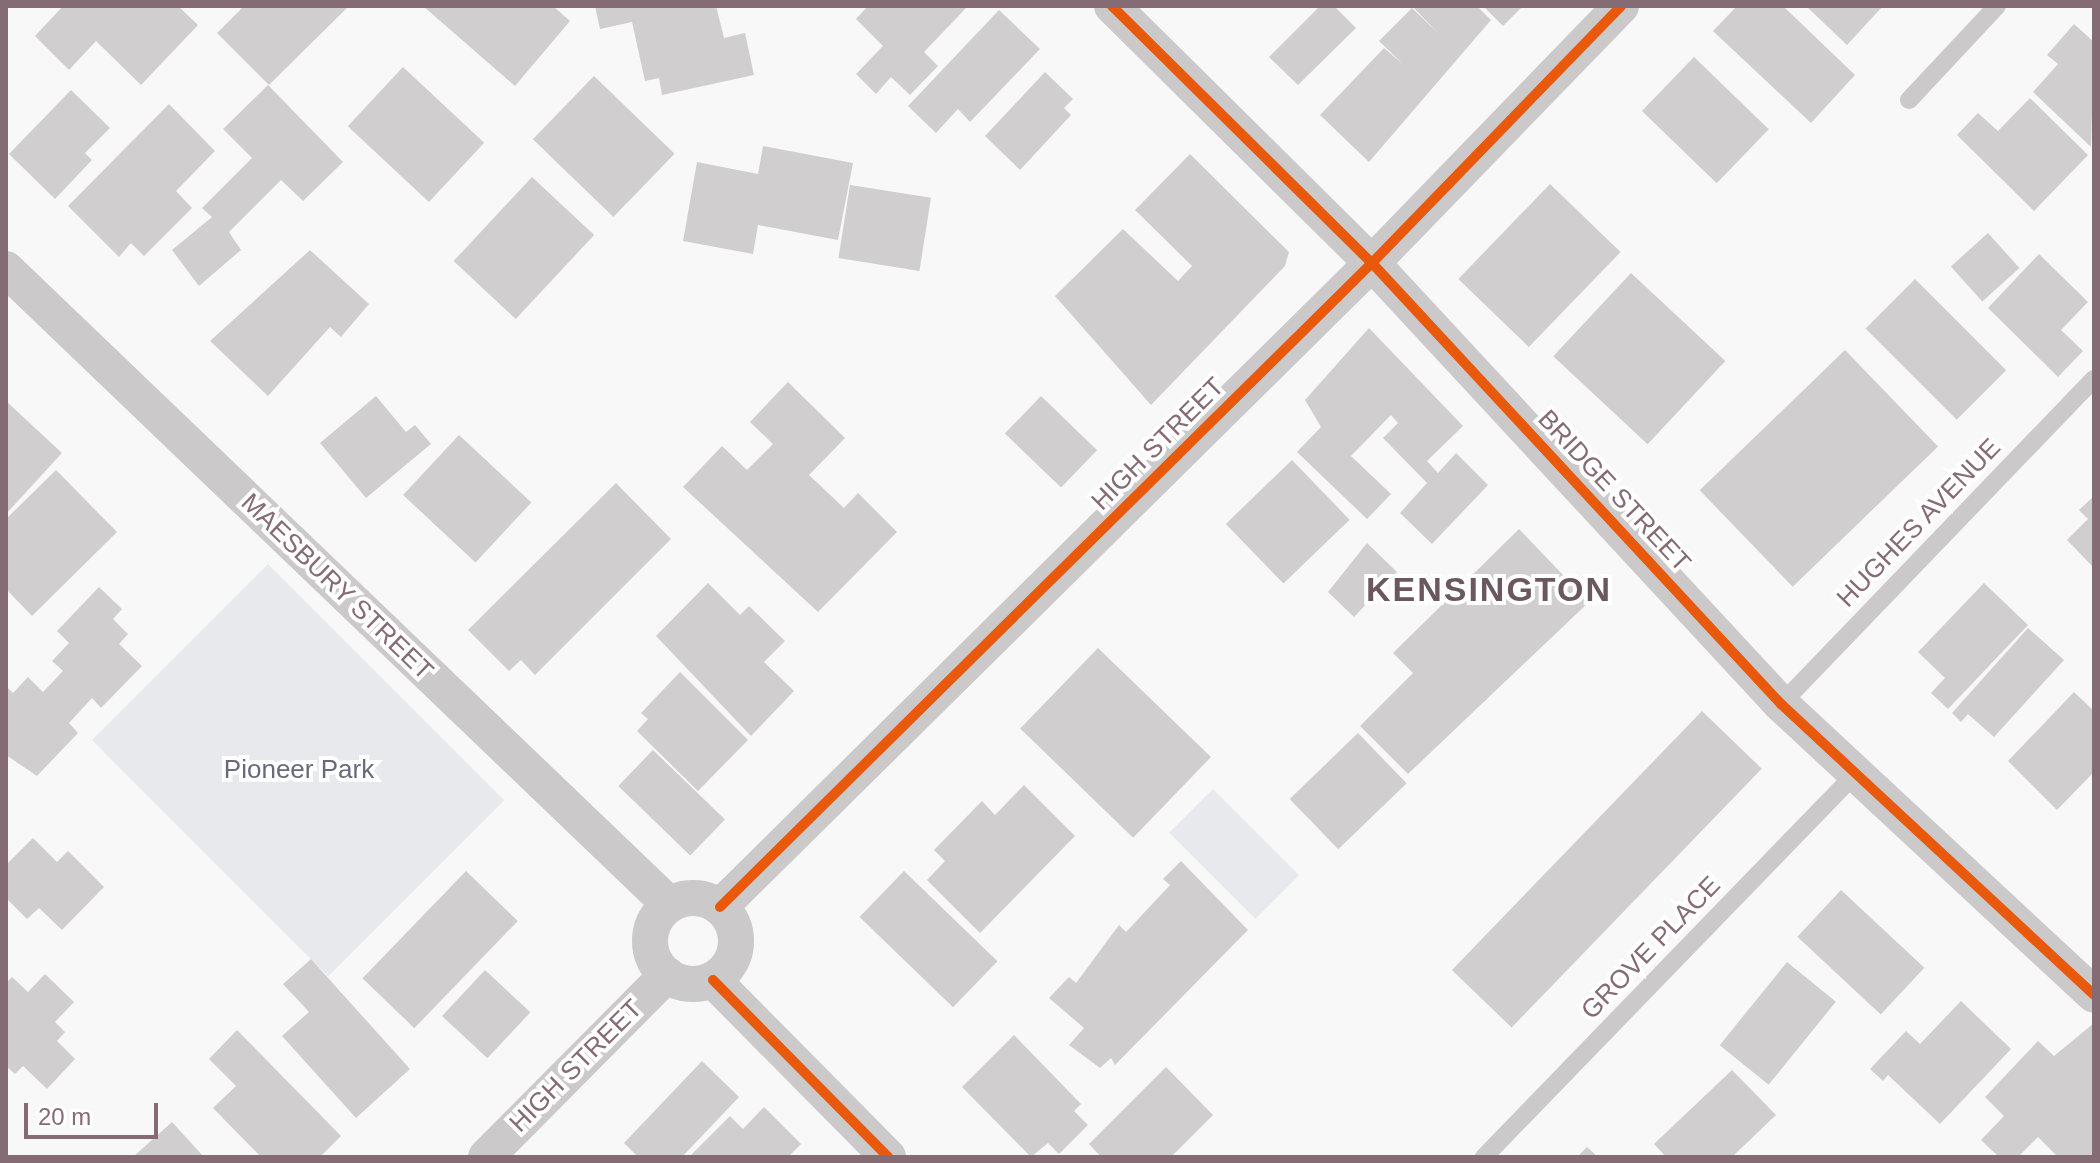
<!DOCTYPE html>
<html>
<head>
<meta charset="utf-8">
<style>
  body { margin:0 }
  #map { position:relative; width:2100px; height:1163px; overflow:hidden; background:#f8f8f8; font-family:Helvetica,sans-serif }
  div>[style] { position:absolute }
  .green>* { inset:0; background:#e8e9ec; transform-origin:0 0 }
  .building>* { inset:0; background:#d1cecf; transform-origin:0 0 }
  .service>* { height:18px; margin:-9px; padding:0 9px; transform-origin:9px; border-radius:9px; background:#cbc9ca }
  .minor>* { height:36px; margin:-18px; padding:0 18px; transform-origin:18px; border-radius:18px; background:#cbc9ca }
  .minor>.ring { margin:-18px; padding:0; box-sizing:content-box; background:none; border:36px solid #cbc9ca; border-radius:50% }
  .cycleway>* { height:10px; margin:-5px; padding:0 5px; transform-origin:5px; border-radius:5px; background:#e8590c }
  span { translate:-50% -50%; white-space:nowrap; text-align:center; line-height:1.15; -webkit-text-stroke:8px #fff; paint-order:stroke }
  .street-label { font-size:26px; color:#856b74 }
  .park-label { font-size:26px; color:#69697c }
  .district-label { font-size:34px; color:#6a585e; font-weight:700; letter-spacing:2px }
  .frame { position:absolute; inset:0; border:8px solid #856b74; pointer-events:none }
  .scale { position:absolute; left:24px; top:1103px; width:134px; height:36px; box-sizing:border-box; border:4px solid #856b74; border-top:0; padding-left:10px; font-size:24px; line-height:28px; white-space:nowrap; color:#856b74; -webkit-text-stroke:6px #fff; paint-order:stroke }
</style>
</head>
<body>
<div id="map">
  <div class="green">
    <div style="left:268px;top:564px;width:334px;height:249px;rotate:45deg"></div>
    <div style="left:1213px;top:789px;width:122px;height:62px;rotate:45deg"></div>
  </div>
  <div class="building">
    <div style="clip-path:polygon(63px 6px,178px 6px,198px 25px,141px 85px,96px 41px,69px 70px,35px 36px)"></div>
    <div style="clip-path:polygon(244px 6px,349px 6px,269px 85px,217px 33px)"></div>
    <div style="clip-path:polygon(423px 6px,553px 6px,570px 21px,515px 86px)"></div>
    <div style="clip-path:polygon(595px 6px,716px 6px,724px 38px,745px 33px,754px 75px,662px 95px,659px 78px,645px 81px,632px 22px,600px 29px)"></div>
    <div style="clip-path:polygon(868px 6px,968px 6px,924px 52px,938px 66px,910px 95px,891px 77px,876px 94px,856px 74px,883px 46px,856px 19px)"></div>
    <div style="clip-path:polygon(1320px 6px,1334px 6px,1356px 28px,1298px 85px,1269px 57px)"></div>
    <div style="clip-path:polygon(1412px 6px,1477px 6px,1491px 20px,1369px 162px,1320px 115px,1384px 48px,1404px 65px,1379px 41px,1412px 8px,1439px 34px)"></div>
    <div style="clip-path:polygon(1483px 6px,1523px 6px,1503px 26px)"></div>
    <div style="clip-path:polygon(1737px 6px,1783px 6px,1855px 75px,1811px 123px,1713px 31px)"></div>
    <div style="clip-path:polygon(1806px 6px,1883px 6px,1847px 45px)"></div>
    <div style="clip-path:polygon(999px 10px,1040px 49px,970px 122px,958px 109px,936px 133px,908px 106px)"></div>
    <div style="clip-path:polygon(2074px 24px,2094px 42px,2091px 147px,2033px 92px,2058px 64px,2047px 55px)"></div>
    <div style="left:1694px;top:57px;width:104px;height:75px;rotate:44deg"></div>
    <div style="left:403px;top:67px;width:111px;height:81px;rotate:43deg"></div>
    <div style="clip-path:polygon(1045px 72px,1073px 99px,1064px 108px,1071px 115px,1020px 170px,985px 136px)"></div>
    <div style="left:594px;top:76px;width:112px;height:88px;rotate:44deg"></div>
    <div style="clip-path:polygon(268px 85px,343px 162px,303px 201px,281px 180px,229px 232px,241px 250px,199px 286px,172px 250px,212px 217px,202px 208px,252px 158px,223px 129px)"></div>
    <div style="clip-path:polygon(71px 90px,110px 128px,85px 153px,92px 160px,55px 199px,9px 154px)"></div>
    <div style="clip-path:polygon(2030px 98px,2088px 155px,2034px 211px,1957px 135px,1978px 113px,1998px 131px)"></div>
    <div style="clip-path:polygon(169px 104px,215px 151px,176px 191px,192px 208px,144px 256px,131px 243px,119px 257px,68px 206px)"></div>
    <div style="clip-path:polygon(763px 146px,853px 163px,838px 240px,758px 225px,753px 254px,683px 241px,697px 162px,758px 174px)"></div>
    <div style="clip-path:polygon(1190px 154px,1289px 252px,1285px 266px,1151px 405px,1055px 296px,1123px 229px,1178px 281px,1192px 266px,1135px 210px)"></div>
    <div style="left:532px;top:177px;width:85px;height:115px;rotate:43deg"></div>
    <div style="left:1550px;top:184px;width:98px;height:132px;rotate:44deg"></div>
    <div style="left:850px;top:185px;width:82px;height:74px;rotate:9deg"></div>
    <div style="left:1988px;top:233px;width:47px;height:50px;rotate:48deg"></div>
    <div style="clip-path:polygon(310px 250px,369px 304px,341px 337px,330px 327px,268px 396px,210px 341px)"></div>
    <div style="clip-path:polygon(2039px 254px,2088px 302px,2061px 330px,2083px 351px,2058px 377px,1988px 308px)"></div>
    <div style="left:1631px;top:273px;width:129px;height:114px;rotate:43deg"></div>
    <div style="left:1915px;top:279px;width:129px;height:70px;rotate:45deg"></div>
    <div style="clip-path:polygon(1369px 328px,1463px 426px,1427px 461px,1438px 473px,1456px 453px,1488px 485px,1432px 544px,1400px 513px,1427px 483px,1383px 438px,1398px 423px,1391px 415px,1351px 456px,1391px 494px,1367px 519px,1297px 452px,1321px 427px,1305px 400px)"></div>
    <div style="left:1845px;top:350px;width:134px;height:202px;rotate:46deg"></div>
    <div style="clip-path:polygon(788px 382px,845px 438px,809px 475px,844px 508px,858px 493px,897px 532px,818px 612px,683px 487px,722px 446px,747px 470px,773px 444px,750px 422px)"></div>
    <div style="clip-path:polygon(376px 396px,406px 432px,415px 425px,431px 444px,366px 498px,320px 443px)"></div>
    <div style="left:1041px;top:396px;width:78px;height:52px;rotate:44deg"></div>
    <div style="clip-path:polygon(6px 401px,62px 453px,6px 514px)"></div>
    <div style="left:459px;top:435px;width:99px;height:82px;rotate:43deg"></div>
    <div style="left:1292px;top:460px;width:83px;height:92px;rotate:46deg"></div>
    <div style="clip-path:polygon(56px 470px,117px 532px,32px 616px,6px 589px,6px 519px)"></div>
    <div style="clip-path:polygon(616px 483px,671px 539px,535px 675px,521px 660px,509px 671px,468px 630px)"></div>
    <div style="clip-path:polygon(2094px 496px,2094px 568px,2067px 540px,2088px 519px,2079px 510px)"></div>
    <div style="clip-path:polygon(1519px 529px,1589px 602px,1408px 774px,1360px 726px,1413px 673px,1393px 653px)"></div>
    <div style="clip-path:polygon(1367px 543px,1397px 572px,1354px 617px,1328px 592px)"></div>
    <div style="clip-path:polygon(708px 583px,740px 615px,749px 606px,785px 641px,764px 662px,794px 691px,751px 736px,656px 636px)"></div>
    <div style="clip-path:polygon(1984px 583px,2028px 625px,1948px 709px,1931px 693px,1945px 678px,1918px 652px)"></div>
    <div style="clip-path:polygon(99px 587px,122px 609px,113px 619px,128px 634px,119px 644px,142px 666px,101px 708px,92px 698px,69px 723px,78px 733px,37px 776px,6px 755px,6px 686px,13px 693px,28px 677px,43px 692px,63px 671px,52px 661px,69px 643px,57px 631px)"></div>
    <div style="clip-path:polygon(2028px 628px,2064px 660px,1994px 737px,1968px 714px,1961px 722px,1952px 713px)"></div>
    <div style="left:1098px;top:648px;width:157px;height:112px;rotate:44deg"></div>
    <div style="clip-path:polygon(680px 672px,748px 740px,698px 791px,637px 731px,648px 719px,641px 713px)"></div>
    <div style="clip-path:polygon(2074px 692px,2094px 711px,2094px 772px,2057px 810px,2008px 761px)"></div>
    <div style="left:1702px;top:711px;width:83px;height:360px;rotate:44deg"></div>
    <div style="left:1358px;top:733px;width:70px;height:95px;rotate:46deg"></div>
    <div style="left:653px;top:750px;width:100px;height:50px;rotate:44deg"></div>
    <div style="clip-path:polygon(1024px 785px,1075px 836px,980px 933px,927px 880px,945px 861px,934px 850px,982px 801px,995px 815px)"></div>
    <div style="clip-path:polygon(33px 838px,57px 862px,68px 851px,104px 887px,62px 930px,39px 908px,27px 919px,6px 898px,6px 865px)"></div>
    <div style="clip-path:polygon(1181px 861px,1248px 930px,1115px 1065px,1111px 1058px,1100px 1068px,1069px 1045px,1084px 1028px,1049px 998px,1069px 977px,1076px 983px,1119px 925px,1126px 932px,1170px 885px,1163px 879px)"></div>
    <div style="left:466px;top:871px;width:72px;height:149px;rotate:44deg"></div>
    <div style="left:904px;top:871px;width:130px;height:64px;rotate:44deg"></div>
    <div style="left:1841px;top:890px;width:114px;height:64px;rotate:43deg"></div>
    <div style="clip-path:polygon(311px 959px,410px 1069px,356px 1118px,282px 1036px,309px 1012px,283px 984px)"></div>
    <div style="left:1787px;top:962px;width:63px;height:107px;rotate:39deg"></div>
    <div style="left:485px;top:970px;width:62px;height:63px;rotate:43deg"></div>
    <div style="clip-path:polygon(45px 974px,74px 1002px,55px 1022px,65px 1032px,57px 1041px,75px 1059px,47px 1089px,23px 1066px,15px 1074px,6px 1066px,6px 983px,12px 977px,28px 992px)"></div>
    <div style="clip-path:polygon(1961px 1001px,2011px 1049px,1940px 1124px,1888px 1075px,1883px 1081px,1870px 1069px,1906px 1031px,1920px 1044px)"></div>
    <div style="clip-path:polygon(2094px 1023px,2094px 1157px,2058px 1157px,2038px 1137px,2018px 1157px,1999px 1157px,1981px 1140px,2004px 1116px,1985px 1097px,2038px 1041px,2054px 1056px)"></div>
    <div style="clip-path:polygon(237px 1030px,341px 1136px,320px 1157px,261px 1157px,213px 1108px,236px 1086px,209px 1059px)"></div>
    <div style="clip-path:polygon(1014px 1035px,1081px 1104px,1074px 1111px,1088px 1125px,1059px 1154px,1048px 1143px,1031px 1157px,962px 1087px)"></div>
    <div style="clip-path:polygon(702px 1061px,739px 1097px,682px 1157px,638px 1157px,624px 1143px)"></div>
    <div style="clip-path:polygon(1166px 1067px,1213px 1115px,1171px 1157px,1101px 1157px,1089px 1144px)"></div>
    <div style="clip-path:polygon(1732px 1070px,1776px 1115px,1732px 1157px,1666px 1157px,1654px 1144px)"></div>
    <div style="clip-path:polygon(764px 1107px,801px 1144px,788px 1157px,689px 1157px,730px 1116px,743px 1129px)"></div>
    <div style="clip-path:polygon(172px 1122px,204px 1157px,133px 1157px)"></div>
    <div style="clip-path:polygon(1587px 1147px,1598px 1157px,1577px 1157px)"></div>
  </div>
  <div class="service">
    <div style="left:1909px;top:100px;width:129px;rotate:-46.9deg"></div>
    <div style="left:1781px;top:704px;width:451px;rotate:-46.1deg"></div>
    <div style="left:1484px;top:1157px;width:532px;rotate:-45.91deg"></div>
  </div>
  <div class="minor">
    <div style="left:1112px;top:6px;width:366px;rotate:44.7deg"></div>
    <div style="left:1372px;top:263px;width:601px;rotate:47.16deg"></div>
    <div style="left:1781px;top:704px;width:427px;rotate:42.9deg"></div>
    <div style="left:6px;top:269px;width:919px;rotate:43.77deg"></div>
    <div class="ring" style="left:650px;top:898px;width:50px;height:50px"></div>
    <div style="left:720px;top:907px;width:916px;rotate:-44.65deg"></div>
    <div style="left:1372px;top:263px;width:358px;rotate:-45.9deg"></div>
    <div style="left:713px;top:980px;width:249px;rotate:45.3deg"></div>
    <div style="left:486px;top:1157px;width:257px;rotate:-45.2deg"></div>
  </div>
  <div class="cycleway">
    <div style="left:1112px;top:6px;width:366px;rotate:44.7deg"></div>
    <div style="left:1372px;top:263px;width:601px;rotate:47.16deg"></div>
    <div style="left:1781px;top:704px;width:427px;rotate:42.9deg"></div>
    <div style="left:720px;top:907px;width:916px;rotate:-44.65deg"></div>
    <div style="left:1372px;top:263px;width:358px;rotate:-45.9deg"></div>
    <div style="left:713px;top:980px;width:249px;rotate:45.3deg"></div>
  </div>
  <div class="street-label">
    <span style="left:1158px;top:444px;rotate:-45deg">HIGH STREET</span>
    <span style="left:1614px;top:491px;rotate:47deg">BRIDGE STREET</span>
    <span style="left:1919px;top:523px;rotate:-46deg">HUGHES AVENUE</span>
    <span style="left:337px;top:587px;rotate:44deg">MAESBURY STREET</span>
    <span style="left:1651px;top:948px;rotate:-46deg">GROVE PLACE</span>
    <span style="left:576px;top:1066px;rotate:-45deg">HIGH STREET</span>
  </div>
  <div class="park-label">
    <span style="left:299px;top:770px">Pioneer Park</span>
  </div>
  <div class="district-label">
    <span style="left:1489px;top:590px">KENSINGTON</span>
  </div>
  <div class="frame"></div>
  <div class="scale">20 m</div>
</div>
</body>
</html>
